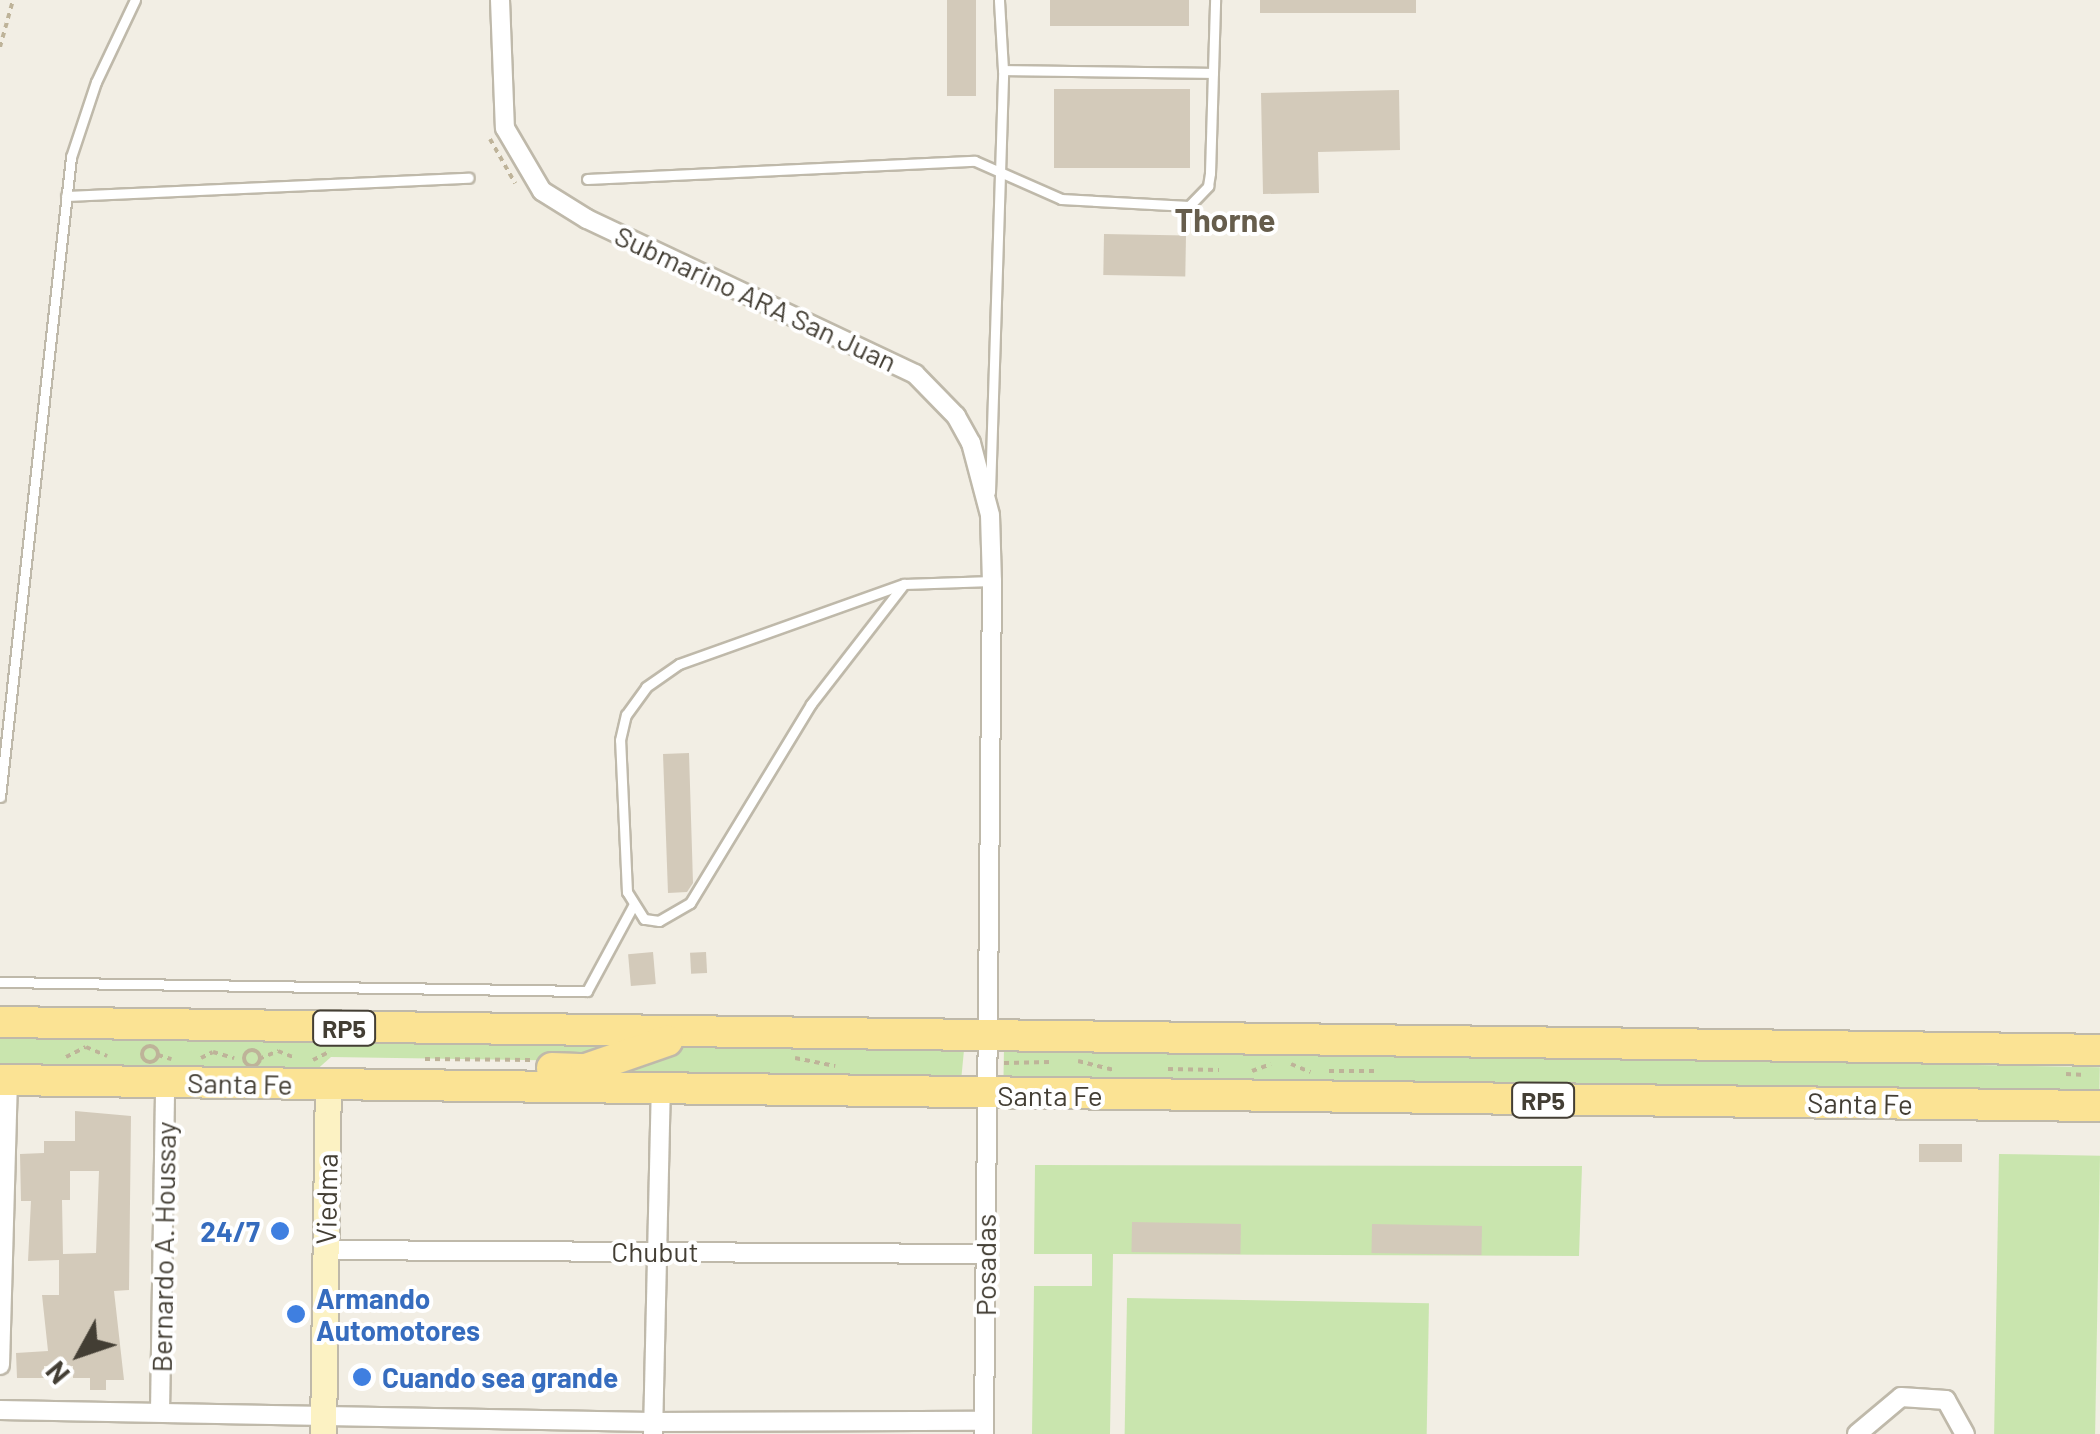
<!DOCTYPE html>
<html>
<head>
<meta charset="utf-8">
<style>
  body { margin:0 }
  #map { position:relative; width:2100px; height:1434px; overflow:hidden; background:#f2eee4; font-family:Barlow,sans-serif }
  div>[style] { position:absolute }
  .green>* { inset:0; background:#c9e5ae; transform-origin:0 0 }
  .building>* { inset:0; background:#d3caba; transform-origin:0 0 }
  .path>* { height:4px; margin-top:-2px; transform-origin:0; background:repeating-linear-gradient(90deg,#beb399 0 5px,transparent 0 10px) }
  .path>.ring { margin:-2px; padding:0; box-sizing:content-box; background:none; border:4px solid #beb399; border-radius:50% }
  .roads { filter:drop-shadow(2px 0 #bfb9aa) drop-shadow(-2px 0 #bfb9aa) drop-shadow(0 2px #bfb9aa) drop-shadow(0 -2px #bfb9aa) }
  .lane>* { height:9px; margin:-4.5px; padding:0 4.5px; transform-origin:4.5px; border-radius:4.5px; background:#fff }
  .street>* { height:18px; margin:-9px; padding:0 9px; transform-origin:9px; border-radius:9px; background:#fff }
  .secondary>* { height:25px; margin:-12.5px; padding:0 12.5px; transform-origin:12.5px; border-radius:12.5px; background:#fcf2c3 }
  .primary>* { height:30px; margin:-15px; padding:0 15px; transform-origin:15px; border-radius:15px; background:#fbe394 }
  .dots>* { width:28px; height:28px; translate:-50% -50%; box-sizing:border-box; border:5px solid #fff; border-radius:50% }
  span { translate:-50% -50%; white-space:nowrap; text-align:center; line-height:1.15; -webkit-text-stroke:8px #fff; paint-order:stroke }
  .shield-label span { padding:2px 8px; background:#fff; border:2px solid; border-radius:8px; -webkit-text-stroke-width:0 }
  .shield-label { font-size:25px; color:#433e34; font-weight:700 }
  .street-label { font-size:28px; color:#433e34 }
  .shop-label { font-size:28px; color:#366cbe; font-weight:700 }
  .right { translate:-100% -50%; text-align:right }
  .left { translate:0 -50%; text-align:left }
  .quarter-label { font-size:32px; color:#665d4c; font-weight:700 }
  .north { position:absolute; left:30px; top:1304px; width:100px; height:100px; -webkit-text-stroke:8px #fff; paint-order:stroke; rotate:230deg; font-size:28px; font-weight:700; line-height:40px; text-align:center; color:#433e34 }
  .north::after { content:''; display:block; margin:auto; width:35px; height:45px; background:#433e34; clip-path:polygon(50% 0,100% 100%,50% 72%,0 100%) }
</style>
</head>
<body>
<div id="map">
  <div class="green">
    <div style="clip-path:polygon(0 1034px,637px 1045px,590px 1061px,331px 1057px,313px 1073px,0 1070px)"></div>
    <div style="clip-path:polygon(682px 1045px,964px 1050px,961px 1081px,611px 1076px)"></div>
    <div style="left:1004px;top:1048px;width:1096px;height:33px;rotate:1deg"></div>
    <div style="left:1999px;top:1154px;width:101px;height:280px;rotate:1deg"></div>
    <div style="clip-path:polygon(1035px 1165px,1582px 1166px,1579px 1256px,1113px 1254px,1110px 1434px,1032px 1434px,1034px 1286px,1092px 1286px,1092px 1254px,1034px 1254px)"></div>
    <div style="left:1127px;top:1298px;width:302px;height:136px;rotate:1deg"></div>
  </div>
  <div class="building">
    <div style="left:947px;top:0;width:29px;height:96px"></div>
    <div style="left:1050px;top:0;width:139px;height:26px"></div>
    <div style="left:1260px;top:0;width:156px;height:13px"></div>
    <div style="left:1054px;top:89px;width:136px;height:79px"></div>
    <div style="clip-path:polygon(1399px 90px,1400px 150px,1318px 152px,1319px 193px,1263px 194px,1261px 93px)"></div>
    <div style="left:1104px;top:234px;width:82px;height:41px;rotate:1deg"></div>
    <div style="clip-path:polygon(689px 753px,693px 883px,687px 892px,668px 893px,663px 754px)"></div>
    <div style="left:653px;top:952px;width:32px;height:25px;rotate:85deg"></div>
    <div style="left:706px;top:952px;width:21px;height:16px;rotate:87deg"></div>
    <div style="clip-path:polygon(evenodd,75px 1111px,131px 1116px,129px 1290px,114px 1291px,124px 1380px,106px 1380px,106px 1390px,90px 1390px,90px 1378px,73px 1378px,73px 1366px,44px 1366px,44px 1378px,17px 1378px,16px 1353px,48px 1351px,42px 1295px,59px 1295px,59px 1260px,28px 1261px,31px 1201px,21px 1201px,20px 1154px,44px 1153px,44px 1141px,75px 1141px,75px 1111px,70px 1171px,99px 1171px,96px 1253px,63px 1254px,62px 1200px,70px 1200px,70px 1171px)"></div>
    <div style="left:1919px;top:1144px;width:43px;height:18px"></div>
    <div style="left:1132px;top:1222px;width:109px;height:30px;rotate:1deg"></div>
    <div style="left:1372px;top:1224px;width:110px;height:29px;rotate:1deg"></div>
  </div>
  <div class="path">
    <div style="left:0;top:47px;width:49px;rotate:-74.5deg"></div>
    <div style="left:490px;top:139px;width:51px;rotate:60.4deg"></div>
    <div class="ring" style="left:142px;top:1046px;width:12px;height:12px"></div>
    <div class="ring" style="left:244px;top:1050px;width:12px;height:12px"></div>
    <div style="left:158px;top:1055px;width:14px;rotate:17deg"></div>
    <div style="left:66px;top:1057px;width:22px;rotate:-27deg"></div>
    <div style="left:86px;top:1047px;width:23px;rotate:23deg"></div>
    <div style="left:201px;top:1058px;width:13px;rotate:-27deg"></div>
    <div style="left:213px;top:1052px;width:22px;rotate:16deg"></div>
    <div style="left:795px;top:1058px;width:41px;rotate:11.3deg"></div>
    <div style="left:259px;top:1059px;width:21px;rotate:-23deg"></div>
    <div style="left:278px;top:1051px;width:18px;rotate:22deg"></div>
    <div style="left:425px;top:1059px;width:106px;rotate:0.5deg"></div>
    <div style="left:313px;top:1060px;width:20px;rotate:-27deg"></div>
    <div style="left:1078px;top:1061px;width:38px;rotate:14deg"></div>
    <div style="left:1004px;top:1063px;width:45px;rotate:-1.3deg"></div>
    <div style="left:1291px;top:1064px;width:21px;rotate:23deg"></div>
    <div style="left:1168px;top:1069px;width:51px;rotate:1.1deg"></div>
    <div style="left:1252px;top:1071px;width:20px;rotate:-20deg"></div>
    <div style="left:1329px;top:1071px;width:45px"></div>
    <div style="left:2066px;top:1074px;width:20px;rotate:3deg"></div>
  </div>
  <div class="roads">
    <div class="lane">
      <div style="left:1003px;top:70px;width:210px;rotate:0.8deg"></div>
      <div style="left:587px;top:179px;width:388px;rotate:-2.7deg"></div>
      <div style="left:975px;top:161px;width:94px;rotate:23.8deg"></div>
      <div style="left:1061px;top:199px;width:128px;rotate:3.1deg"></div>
      <div style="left:1189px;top:206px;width:28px;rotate:-46deg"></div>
      <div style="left:1208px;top:186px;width:13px;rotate:-81deg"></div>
      <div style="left:1210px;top:173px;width:173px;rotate:-88.3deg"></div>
      <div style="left:66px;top:196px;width:403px;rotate:-2.6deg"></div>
      <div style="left:990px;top:492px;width:422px;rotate:-88.2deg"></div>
      <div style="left:1003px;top:70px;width:70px;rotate:-93.3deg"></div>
      <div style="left:904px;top:584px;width:152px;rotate:127.8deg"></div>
      <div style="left:811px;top:704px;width:233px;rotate:121.3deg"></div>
      <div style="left:690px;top:903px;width:36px;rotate:150deg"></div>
      <div style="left:659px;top:921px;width:15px;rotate:-172deg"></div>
      <div style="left:644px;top:919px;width:32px;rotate:-122deg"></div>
      <div style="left:627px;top:892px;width:152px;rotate:-92.6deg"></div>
      <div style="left:620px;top:740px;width:26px;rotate:-77deg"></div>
      <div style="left:626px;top:715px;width:34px;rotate:-54deg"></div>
      <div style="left:646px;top:687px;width:40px;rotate:-34.9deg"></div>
      <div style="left:679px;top:664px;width:239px;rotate:-19.6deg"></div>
      <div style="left:904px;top:584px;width:88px;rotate:-2deg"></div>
      <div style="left:0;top:797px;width:644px;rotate:-83.67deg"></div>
      <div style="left:71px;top:157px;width:79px;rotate:-71.6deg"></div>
      <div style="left:96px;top:82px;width:91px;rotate:-64.6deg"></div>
      <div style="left:0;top:982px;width:587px;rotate:0.88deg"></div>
      <div style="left:587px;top:991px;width:97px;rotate:-61.6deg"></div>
    </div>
    <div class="street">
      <div style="left:500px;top:0;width:128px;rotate:87.8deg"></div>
      <div style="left:505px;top:128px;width:73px;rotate:59.6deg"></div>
      <div style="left:542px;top:191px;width:53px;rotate:31.9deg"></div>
      <div style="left:587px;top:219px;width:363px;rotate:25.3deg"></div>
      <div style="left:915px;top:374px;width:59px;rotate:45.7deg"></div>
      <div style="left:956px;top:416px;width:31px;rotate:61deg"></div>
      <div style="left:971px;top:443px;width:74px;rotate:75.2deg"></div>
      <div style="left:990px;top:515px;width:66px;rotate:88.3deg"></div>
      <div style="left:992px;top:581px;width:853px;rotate:90.54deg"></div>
      <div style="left:325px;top:1250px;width:660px;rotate:0.35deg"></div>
      <div style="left:0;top:1365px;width:285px;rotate:-88.4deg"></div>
      <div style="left:0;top:1410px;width:653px;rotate:1.05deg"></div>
      <div style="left:653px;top:1422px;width:331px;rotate:-0.2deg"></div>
      <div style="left:160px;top:1412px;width:330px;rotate:-89.1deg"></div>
      <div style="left:653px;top:1434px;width:345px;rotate:-88.7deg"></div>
      <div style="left:1857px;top:1434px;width:57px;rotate:-40.1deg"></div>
      <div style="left:1901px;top:1397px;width:45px;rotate:3.8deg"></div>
      <div style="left:1946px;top:1400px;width:39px;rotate:61deg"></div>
    </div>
    <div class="secondary">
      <div style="left:323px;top:1434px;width:350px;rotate:-89.2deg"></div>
    </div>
    <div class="primary">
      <div style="left:0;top:1022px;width:2100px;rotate:0.76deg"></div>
      <div style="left:552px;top:1068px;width:34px;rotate:2deg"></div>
      <div style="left:586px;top:1069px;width:86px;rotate:-19.1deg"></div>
      <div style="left:0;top:1080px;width:2100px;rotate:0.71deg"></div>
    </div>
  </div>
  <div class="dots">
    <div style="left:280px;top:1231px;background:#3f7fe0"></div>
    <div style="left:296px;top:1314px;background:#3f7fe0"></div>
    <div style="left:362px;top:1377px;background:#3f7fe0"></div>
  </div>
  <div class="shield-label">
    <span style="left:344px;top:1028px">RP5</span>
    <span style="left:1543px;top:1100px">RP5</span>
  </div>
  <div class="street-label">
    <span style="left:756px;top:298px;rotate:25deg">Submarino ARA San Juan</span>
    <span style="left:240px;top:1083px;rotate:1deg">Santa Fe</span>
    <span style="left:1050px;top:1095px">Santa Fe</span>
    <span style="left:1860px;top:1103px;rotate:1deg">Santa Fe</span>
    <span style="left:326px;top:1199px;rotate:-89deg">Viedma</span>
    <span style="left:163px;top:1247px;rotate:-89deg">Bernardo A. Houssay</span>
    <span style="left:655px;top:1251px">Chubut</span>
    <span style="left:985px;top:1265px;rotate:-90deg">Posadas</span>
  </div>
  <div class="shop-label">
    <span class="right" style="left:260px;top:1231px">24/7</span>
    <span class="left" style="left:316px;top:1314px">Armando<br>Automotores</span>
    <span class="left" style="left:382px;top:1377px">Cuando sea grande</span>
  </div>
  <div class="quarter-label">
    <span style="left:1225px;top:219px">Thorne</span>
  </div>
  <div class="north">N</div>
</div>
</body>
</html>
